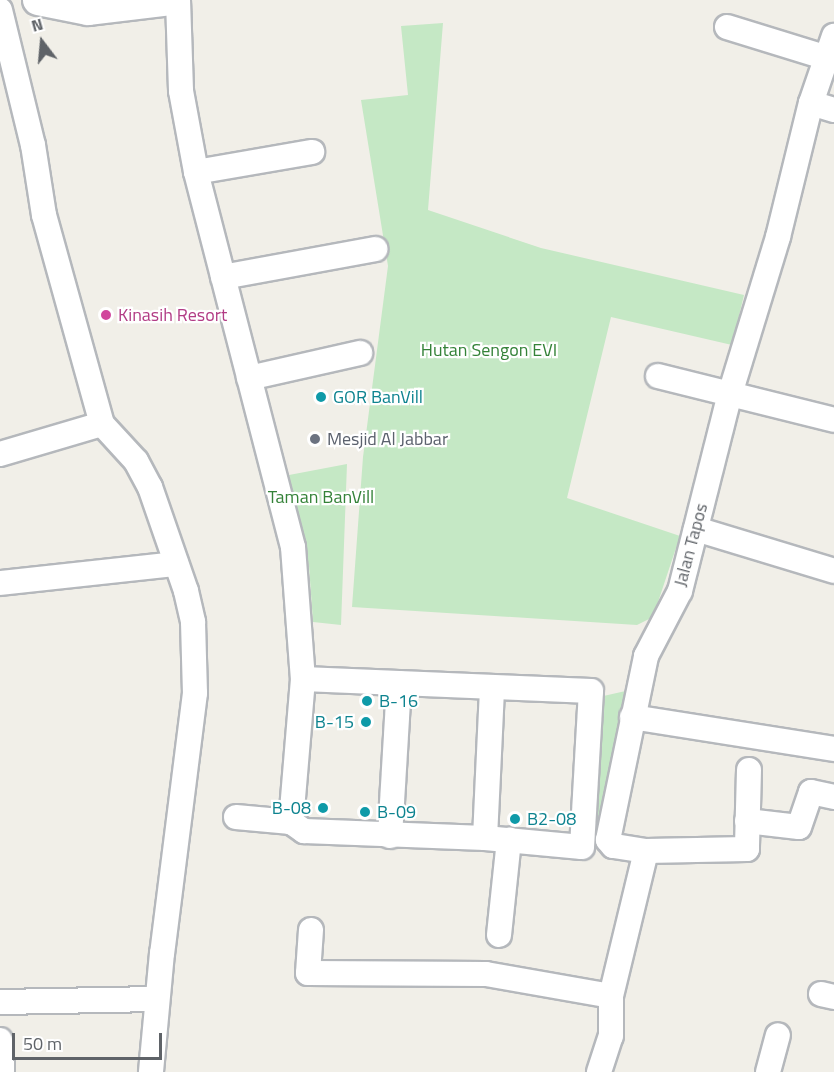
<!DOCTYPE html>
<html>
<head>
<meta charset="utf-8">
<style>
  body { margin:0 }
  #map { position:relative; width:834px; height:1072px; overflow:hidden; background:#f1efe8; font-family:"Titillium Web",sans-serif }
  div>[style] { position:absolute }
  .green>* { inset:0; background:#c5e8c5 }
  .roads { filter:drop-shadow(2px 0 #b5b8bc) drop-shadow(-2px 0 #b5b8bc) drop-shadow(0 2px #b5b8bc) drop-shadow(0 -2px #b5b8bc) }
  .minor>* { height:24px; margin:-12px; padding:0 12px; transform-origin:12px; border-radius:12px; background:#fff }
  .tertiary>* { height:30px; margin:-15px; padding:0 15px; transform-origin:15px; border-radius:15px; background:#fff }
  .dots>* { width:16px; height:16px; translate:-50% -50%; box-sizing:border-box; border:3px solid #fff; border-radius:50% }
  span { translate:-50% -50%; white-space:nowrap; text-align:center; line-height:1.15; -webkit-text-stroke:4.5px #fff; paint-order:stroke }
  .hotel-label { font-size:18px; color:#b23c85 }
  .left { translate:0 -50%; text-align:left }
  .park-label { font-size:18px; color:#348238 }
  .culture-label { font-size:18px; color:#0d838f }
  .right { translate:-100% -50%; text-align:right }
  .worship-label { font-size:18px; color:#5b616d }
  .street-label { font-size:18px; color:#5f6368 }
  .north { position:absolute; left:12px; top:12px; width:60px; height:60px; -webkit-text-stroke:4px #fff; paint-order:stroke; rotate:344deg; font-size:16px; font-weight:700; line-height:24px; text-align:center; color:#5f6368 }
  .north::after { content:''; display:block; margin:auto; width:21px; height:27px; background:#5f6368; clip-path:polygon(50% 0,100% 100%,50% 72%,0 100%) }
  .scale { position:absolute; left:12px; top:1033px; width:150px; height:27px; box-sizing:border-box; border:3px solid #5f6368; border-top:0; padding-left:8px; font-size:18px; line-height:21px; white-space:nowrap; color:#5f6368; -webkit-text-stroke:4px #fff; paint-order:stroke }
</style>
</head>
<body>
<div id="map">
  <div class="green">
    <div style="clip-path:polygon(443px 23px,428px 210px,541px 248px,744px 295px,732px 345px,611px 317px,567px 498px,680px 536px,653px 617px,637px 625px,352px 607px,363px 457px,388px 266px,361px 100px,408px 95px,401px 26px)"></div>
    <div style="clip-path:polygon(347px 464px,341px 625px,313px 622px,309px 566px,289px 475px)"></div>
    <div style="clip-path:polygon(630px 690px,604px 831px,588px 828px,599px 697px)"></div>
  </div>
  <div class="roads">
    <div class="minor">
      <div style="left:178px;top:0;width:91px;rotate:88.1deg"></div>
      <div style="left:181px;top:91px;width:82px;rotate:79.5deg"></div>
      <div style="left:196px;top:172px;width:387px;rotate:75.5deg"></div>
      <div style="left:293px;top:547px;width:132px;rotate:85.7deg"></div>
      <div style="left:303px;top:679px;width:144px;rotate:94.8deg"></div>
      <div style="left:291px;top:822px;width:16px;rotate:35deg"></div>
      <div style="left:304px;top:831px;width:181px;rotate:2.2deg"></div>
      <div style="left:485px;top:838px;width:97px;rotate:5.3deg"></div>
      <div style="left:582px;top:847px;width:156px;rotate:-86.7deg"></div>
      <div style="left:591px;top:691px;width:288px;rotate:-177.6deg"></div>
      <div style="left:0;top:10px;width:139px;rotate:76.3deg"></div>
      <div style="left:33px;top:145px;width:71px;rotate:81.1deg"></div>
      <div style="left:44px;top:215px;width:217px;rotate:74.5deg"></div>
      <div style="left:102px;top:424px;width:50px;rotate:47.4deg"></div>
      <div style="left:136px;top:461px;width:30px;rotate:62deg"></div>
      <div style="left:150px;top:487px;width:110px;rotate:70.9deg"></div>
      <div style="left:186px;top:591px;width:32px;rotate:77deg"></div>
      <div style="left:193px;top:622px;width:71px;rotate:88.4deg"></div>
      <div style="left:195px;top:693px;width:262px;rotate:97.2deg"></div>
      <div style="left:162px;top:953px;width:120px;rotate:95.3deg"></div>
      <div style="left:727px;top:27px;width:106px;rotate:17.1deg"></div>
      <div style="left:811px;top:103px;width:24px;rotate:17deg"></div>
      <div style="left:196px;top:172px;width:118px;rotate:-9.8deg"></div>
      <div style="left:223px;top:277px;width:155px;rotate:-10.4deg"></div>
      <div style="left:658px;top:376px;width:181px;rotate:14deg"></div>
      <div style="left:249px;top:378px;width:114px;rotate:-12.7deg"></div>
      <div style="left:0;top:454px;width:106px;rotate:-16.4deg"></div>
      <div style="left:696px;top:529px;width:144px;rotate:16.9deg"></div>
      <div style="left:0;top:583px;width:177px;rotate:-6.2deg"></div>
      <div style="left:632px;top:717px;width:205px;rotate:9deg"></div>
      <div style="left:749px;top:770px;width:79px;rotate:91.5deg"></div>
      <div style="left:747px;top:849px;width:101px;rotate:178.9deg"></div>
      <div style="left:646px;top:851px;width:33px;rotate:-171deg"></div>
      <div style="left:613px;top:846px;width:8px;rotate:-130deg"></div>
      <div style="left:608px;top:840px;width:188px;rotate:-78.3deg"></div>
      <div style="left:646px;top:656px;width:73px;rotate:-62.4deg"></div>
      <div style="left:680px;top:591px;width:203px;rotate:-75.8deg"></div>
      <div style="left:730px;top:394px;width:164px;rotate:-73deg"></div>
      <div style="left:778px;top:237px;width:138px;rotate:-76.2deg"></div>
      <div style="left:811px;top:103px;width:71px;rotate:-71.1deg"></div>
      <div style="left:236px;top:817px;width:55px;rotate:5.2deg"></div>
      <div style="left:747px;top:821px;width:52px;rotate:6.6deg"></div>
      <div style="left:799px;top:827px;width:37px;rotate:-71deg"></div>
      <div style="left:811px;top:792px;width:24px;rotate:12deg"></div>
      <div style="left:390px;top:836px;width:153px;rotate:-86.6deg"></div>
      <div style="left:485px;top:838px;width:150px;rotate:-87.3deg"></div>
      <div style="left:311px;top:930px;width:43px;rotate:94deg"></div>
      <div style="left:308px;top:973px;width:178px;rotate:0.3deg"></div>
      <div style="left:486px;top:974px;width:127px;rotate:10deg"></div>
      <div style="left:499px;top:935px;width:96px;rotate:-84deg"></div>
      <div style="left:821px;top:994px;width:13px;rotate:13deg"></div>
      <div style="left:0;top:1002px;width:157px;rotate:-1.1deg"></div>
      <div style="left:0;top:1040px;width:32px;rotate:86deg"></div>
      <div style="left:599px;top:1072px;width:38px;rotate:-72deg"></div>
      <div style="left:611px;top:1036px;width:40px;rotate:-90deg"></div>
      <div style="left:611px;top:996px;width:149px;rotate:-76.4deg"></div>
      <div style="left:768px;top:1072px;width:38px;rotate:-75deg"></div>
    </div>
    <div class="tertiary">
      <div style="left:38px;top:0;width:51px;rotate:11.3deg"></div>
      <div style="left:88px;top:10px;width:85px;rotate:-6.8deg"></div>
    </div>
  </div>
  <div class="dots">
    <div style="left:106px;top:315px;background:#d1479c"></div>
    <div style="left:321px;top:397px;background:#0f9aa8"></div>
    <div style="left:315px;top:439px;background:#6b7280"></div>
    <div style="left:367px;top:701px;background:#0f9aa8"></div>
    <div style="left:366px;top:722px;background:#0f9aa8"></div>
    <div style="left:323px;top:808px;background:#0f9aa8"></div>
    <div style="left:365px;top:812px;background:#0f9aa8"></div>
    <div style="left:515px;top:819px;background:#0f9aa8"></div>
  </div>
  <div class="hotel-label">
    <span class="left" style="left:118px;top:315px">Kinasih Resort</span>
  </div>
  <div class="park-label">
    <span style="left:489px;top:350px">Hutan Sengon EVI</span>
    <span style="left:321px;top:497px">Taman BanVill</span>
  </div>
  <div class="culture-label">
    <span class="left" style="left:333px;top:397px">GOR BanVill</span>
    <span class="left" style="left:379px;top:701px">B-16</span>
    <span class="right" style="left:354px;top:722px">B-15</span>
    <span class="right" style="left:311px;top:808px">B-08</span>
    <span class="left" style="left:377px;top:812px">B-09</span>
    <span class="left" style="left:527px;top:819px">B2-08</span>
  </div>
  <div class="worship-label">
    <span class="left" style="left:327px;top:439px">Mesjid Al Jabbar</span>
  </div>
  <div class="street-label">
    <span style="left:691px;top:545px;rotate:-75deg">Jalan Tapos</span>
  </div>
  <div class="north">N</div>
  <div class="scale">50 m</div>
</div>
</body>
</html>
